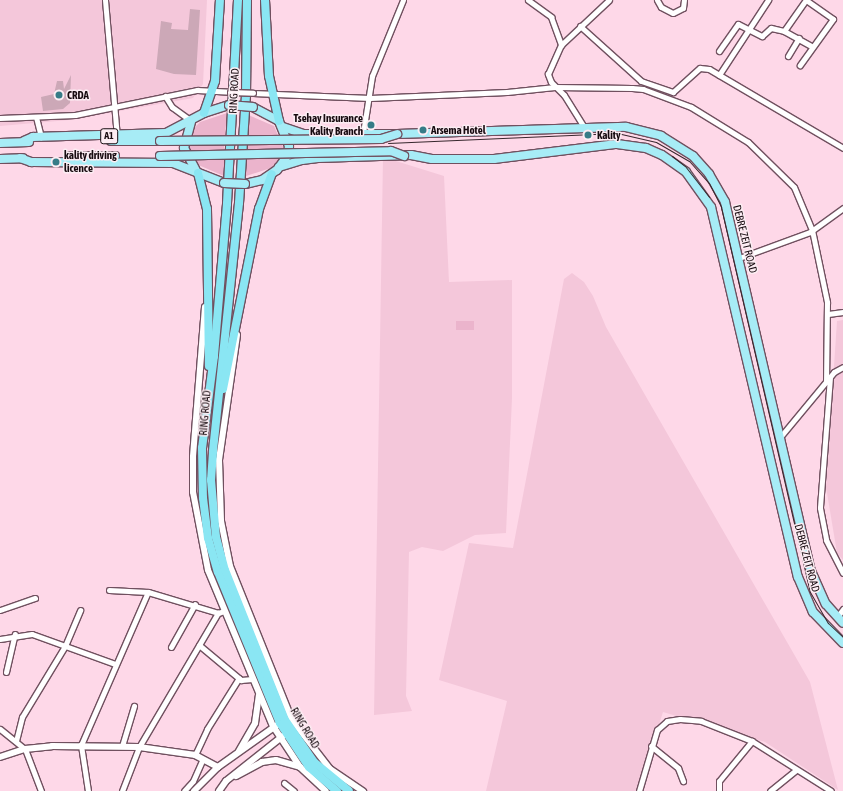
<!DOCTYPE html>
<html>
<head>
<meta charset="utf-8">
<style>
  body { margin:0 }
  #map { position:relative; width:843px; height:791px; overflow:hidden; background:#fed8e8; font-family:"Asap Condensed",sans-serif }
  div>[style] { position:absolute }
  .built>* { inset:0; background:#f4c7da }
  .green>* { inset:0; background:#ebb4cc; transform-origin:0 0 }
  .building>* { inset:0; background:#cca8b7 }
  .roads { filter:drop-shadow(1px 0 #70505f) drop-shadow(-1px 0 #70505f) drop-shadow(0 1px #70505f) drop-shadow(0 -1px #70505f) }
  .minor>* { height:5px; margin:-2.5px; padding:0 2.5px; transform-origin:2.5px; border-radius:2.5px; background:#fff }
  .tertiary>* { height:6px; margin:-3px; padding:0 3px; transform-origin:3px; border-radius:3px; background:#fff }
  .primary>* { height:8px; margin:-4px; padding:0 4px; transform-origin:4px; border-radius:4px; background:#a7ecf6 }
  .trunk>* { height:8px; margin:-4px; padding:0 4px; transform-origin:4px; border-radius:4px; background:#8ae6f3 }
  .tram>* { height:1px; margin:-0.5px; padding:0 0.5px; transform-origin:0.5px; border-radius:0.5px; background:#36272d }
  .bridges { filter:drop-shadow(1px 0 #70505f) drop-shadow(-1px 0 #70505f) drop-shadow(0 1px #70505f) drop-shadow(0 -1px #70505f) }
  .minor-bridge>* { height:5px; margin:-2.5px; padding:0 2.5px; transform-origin:2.5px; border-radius:2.5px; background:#fff }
  .primary-bridge>* { height:8px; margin:-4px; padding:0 4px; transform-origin:4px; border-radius:4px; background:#a7ecf6 }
  .dots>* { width:11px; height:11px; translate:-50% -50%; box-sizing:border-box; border:2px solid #fcedf3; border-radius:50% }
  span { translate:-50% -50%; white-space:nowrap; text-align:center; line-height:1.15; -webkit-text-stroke:3px #fcedf3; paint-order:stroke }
  .shield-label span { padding:1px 3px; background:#fcedf3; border:1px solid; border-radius:3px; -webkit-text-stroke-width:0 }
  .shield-label { font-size:10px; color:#170b10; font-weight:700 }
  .street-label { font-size:11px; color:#170b10 }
  .poi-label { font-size:11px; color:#170b10; font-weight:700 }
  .left { translate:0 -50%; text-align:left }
  .right { translate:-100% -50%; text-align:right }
</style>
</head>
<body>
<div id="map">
  <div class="built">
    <div style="clip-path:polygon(0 0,207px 0,203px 84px,193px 98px,69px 120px,0 126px)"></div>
    <div style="clip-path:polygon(383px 157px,444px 176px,449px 282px,512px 280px,512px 398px,506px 533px,475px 535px,443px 551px,422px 547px,409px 552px,406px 696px,412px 711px,374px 715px)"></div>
    <div style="clip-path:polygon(572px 273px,584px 282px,593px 296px,606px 327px,810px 682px,838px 790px,765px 742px,663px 712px,638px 791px,486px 791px,507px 701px,439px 680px,469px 543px,513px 548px,564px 279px)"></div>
    <div style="clip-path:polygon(843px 320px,843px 560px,837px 553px,826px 487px,837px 321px)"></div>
  </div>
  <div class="green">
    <div style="clip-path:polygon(227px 113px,224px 148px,224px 176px,196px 164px,187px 143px,190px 132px,200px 122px)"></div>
    <div style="clip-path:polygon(246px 114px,274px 126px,283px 147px,280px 158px,271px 168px,243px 177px)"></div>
    <div style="left:474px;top:321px;width:9px;height:18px;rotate:90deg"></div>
  </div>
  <div class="building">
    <div style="clip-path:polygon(190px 9px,200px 10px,196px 75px,174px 74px,156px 69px,161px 21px,172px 23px,171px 29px,188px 30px)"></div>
    <div style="clip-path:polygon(71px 75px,70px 103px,63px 109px,43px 111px,41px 97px,54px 94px,57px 81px,63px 81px,64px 89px)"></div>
  </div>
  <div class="roads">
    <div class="minor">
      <div style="left:105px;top:0;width:137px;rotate:85deg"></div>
      <div style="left:528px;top:0;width:29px;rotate:36deg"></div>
      <div style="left:551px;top:17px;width:30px;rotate:70deg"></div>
      <div style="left:657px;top:0;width:8px;rotate:60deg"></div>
      <div style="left:661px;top:7px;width:13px;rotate:27deg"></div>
      <div style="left:673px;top:13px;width:11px;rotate:-27deg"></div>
      <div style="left:683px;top:8px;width:8px;rotate:-83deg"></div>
      <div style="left:580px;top:26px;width:82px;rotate:42deg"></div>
      <div style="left:641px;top:81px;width:34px;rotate:19deg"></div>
      <div style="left:673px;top:92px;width:36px;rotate:-42deg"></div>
      <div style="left:700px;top:68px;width:9px;rotate:6deg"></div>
      <div style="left:709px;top:69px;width:156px;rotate:30.5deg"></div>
      <div style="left:784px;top:31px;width:31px;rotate:29deg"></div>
      <div style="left:719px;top:51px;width:33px;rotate:-55deg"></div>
      <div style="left:738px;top:24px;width:27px;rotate:27deg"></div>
      <div style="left:762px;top:36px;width:12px;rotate:-42deg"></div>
      <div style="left:771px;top:28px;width:13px;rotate:13deg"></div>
      <div style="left:784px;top:31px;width:38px;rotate:-55deg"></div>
      <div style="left:806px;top:0;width:33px;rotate:35deg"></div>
      <div style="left:833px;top:19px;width:57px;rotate:125.7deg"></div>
      <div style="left:788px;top:56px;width:21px;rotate:-59deg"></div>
      <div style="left:719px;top:75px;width:90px;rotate:-56.8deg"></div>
      <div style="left:253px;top:93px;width:117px;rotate:2.4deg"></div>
      <div style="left:370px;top:98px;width:137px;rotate:-2.5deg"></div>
      <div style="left:507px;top:92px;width:48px;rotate:-5.9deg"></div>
      <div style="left:555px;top:87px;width:77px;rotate:0.7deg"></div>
      <div style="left:632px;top:88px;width:11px;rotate:5deg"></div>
      <div style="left:643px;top:89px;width:51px;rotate:20.6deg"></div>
      <div style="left:691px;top:107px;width:67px;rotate:31.6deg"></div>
      <div style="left:748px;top:142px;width:64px;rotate:44.4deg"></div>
      <div style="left:794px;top:187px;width:47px;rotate:67.3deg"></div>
      <div style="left:812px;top:230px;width:74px;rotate:78.2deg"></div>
      <div style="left:827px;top:302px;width:80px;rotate:90.7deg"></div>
      <div style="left:165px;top:96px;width:13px;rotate:58deg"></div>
      <div style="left:172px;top:107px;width:24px;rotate:36deg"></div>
      <div style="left:36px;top:117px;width:21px;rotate:76deg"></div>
      <div style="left:0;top:118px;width:75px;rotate:-2.3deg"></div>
      <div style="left:75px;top:115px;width:125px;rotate:-11.6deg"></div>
      <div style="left:197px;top:90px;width:33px;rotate:3deg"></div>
      <div style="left:584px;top:127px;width:38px;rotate:-122deg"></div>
      <div style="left:564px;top:95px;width:18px;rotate:-135deg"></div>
      <div style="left:551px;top:82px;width:9px;rotate:-111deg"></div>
      <div style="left:548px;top:74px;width:32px;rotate:-66deg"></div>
      <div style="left:561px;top:45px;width:66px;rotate:-43.2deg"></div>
      <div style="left:363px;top:133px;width:58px;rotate:-81deg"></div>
      <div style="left:372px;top:76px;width:82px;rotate:-67.8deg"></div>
      <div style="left:739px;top:258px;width:76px;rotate:-20.1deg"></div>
      <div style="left:810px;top:232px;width:41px;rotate:-36deg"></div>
      <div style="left:828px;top:314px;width:15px;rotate:-8deg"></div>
      <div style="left:830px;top:377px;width:131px;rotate:94.4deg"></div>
      <div style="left:820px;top:508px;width:33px;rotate:79deg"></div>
      <div style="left:826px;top:540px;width:37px;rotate:63deg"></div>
      <div style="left:781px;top:436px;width:83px;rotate:-50.4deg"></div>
      <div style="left:834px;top:372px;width:10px;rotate:-29deg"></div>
      <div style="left:109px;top:590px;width:39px;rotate:3deg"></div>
      <div style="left:0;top:610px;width:37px;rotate:-19deg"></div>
      <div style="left:837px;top:617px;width:10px;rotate:-53deg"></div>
      <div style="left:0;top:639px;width:32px;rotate:-9deg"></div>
      <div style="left:32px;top:634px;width:88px;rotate:19.9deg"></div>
      <div style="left:199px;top:645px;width:55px;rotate:39.8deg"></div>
      <div style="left:241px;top:680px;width:11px;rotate:-5deg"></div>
      <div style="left:171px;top:647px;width:49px;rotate:-60.8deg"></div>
      <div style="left:6px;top:672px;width:39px;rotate:-77deg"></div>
      <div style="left:0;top:729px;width:32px;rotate:39deg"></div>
      <div style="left:25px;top:749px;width:45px;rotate:69.1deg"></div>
      <div style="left:16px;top:741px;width:25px;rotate:-76deg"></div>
      <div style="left:22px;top:717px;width:83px;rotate:-58.8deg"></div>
      <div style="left:65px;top:646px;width:39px;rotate:-67deg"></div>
      <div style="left:122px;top:746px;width:42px;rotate:-73.3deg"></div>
      <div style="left:651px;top:746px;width:35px;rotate:39deg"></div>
      <div style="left:678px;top:768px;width:14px;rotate:69deg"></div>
      <div style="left:195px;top:755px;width:29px;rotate:-65deg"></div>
      <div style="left:207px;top:729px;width:60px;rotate:-57.9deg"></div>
      <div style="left:284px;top:783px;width:13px;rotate:39deg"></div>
      <div style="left:88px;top:791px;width:47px;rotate:-98.7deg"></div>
      <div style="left:81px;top:745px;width:167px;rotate:-66.4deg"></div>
      <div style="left:148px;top:592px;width:73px;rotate:16.7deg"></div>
      <div style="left:218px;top:613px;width:6px;rotate:-18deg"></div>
      <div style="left:122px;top:791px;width:47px;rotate:-68.9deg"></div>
      <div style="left:139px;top:747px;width:156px;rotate:-59.5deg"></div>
      <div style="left:184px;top:791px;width:13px;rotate:-48deg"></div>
      <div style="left:193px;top:781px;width:24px;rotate:-66deg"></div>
      <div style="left:639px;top:791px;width:64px;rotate:-73.6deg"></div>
      <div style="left:657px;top:730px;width:13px;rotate:-42deg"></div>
      <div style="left:667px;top:721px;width:13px;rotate:-9deg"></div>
      <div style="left:680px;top:719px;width:21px;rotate:5deg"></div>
      <div style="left:701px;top:721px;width:55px;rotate:21.4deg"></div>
      <div style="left:752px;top:741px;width:93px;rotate:32.3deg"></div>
      <div style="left:719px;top:791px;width:10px;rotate:-90deg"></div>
      <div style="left:719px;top:781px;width:52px;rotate:-50.5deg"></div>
      <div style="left:770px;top:791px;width:33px;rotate:-39deg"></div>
    </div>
    <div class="tertiary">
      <div style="left:205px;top:307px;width:150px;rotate:94.6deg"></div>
      <div style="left:193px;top:457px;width:35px;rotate:90deg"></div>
      <div style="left:193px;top:492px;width:79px;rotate:79.1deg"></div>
      <div style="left:208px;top:570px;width:169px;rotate:67.4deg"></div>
      <div style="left:273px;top:726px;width:49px;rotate:56.6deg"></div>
      <div style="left:300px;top:767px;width:35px;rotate:43deg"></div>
      <div style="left:237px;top:335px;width:126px;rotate:98.2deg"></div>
      <div style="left:219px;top:460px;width:61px;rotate:88.1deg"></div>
      <div style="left:221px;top:521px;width:46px;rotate:78.7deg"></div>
      <div style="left:230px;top:566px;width:166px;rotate:68.1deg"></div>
      <div style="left:292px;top:720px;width:62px;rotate:52.2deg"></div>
      <div style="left:330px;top:769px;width:40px;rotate:34deg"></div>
      <div style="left:239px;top:751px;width:32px;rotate:-60deg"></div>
      <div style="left:255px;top:723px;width:28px;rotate:-82deg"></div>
      <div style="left:0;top:757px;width:26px;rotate:-18deg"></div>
      <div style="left:25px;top:749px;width:27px;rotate:-6deg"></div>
      <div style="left:52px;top:746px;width:87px;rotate:0.7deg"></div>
      <div style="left:139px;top:747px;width:57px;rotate:8.1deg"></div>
      <div style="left:195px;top:755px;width:26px;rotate:28deg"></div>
      <div style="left:236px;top:776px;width:30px;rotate:-28deg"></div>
      <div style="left:262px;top:762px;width:14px;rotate:-8deg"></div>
      <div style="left:276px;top:760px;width:25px;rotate:16deg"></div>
      <div style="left:194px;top:791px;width:34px;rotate:-45deg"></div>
      <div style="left:218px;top:767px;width:72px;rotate:-35.4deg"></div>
      <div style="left:219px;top:791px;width:12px;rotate:-55deg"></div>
      <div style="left:226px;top:781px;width:74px;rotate:-38.4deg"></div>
    </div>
    <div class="primary">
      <div style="left:191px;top:122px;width:27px;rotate:105deg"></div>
      <div style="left:184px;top:148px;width:27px;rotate:62deg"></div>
      <div style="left:283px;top:127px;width:21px;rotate:19deg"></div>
      <div style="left:303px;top:134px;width:94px"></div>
      <div style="left:397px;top:134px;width:229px;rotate:-1.8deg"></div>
      <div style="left:626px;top:127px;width:36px;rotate:14deg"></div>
      <div style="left:661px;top:136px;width:38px;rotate:32deg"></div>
      <div style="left:693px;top:156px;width:24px;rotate:48deg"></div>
      <div style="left:709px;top:174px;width:32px;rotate:60deg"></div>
      <div style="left:725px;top:202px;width:379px;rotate:76.9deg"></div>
      <div style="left:811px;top:571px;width:36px;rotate:66deg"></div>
      <div style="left:826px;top:604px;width:25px;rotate:48deg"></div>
      <div style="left:24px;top:141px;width:10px;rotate:-24deg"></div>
      <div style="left:33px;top:137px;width:133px;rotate:-1.7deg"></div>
      <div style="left:166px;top:133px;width:43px;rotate:-27.8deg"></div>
      <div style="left:204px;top:113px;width:26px;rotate:-18deg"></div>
      <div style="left:111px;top:141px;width:49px"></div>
      <div style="left:0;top:143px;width:29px;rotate:-2deg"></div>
      <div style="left:69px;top:156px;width:46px"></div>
      <div style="left:20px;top:158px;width:12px;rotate:20deg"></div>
      <div style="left:31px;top:162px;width:142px;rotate:0.4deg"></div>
      <div style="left:173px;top:163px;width:55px;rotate:21.4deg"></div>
      <div style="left:0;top:159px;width:23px;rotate:-2deg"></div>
      <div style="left:279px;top:167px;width:24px;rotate:-17deg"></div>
      <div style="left:302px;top:160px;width:16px;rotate:-7deg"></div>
      <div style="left:318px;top:158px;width:93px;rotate:-1.8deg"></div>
      <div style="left:411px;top:155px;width:21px;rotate:11deg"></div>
      <div style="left:432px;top:159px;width:62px"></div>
      <div style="left:494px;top:159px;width:124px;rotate:-7deg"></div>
      <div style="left:617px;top:144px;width:29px;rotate:8deg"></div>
      <div style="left:646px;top:148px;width:17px;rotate:24deg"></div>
      <div style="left:662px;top:155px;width:29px;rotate:35deg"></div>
      <div style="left:686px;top:172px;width:43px;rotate:54.5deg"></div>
      <div style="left:711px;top:207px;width:380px;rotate:76.8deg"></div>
      <div style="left:798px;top:577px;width:38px;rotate:67deg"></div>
      <div style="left:813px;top:612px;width:43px;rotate:45.9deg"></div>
      <div style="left:245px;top:184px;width:17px;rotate:-13deg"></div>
      <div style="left:262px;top:180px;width:18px;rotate:-34deg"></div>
      <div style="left:277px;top:170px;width:19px;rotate:-54deg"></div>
      <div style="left:288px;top:155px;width:9px;rotate:-84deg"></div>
      <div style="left:289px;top:146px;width:27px;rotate:-112deg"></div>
      <div style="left:279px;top:121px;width:30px;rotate:-152deg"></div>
    </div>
    <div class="trunk">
      <div style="left:238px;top:0;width:204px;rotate:93.1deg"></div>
      <div style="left:227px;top:204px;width:153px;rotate:94.9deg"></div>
      <div style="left:214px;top:356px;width:93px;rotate:97.4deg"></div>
      <div style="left:202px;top:448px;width:50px;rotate:88.9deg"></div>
      <div style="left:203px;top:498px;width:40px;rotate:82.9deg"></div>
      <div style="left:208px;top:538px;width:35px;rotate:74deg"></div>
      <div style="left:218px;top:572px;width:163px;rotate:67.7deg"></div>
      <div style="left:280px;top:723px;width:53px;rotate:56.6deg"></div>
      <div style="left:309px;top:767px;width:37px;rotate:41deg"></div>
      <div style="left:247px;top:0;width:95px;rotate:90.6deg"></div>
      <div style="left:246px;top:95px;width:108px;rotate:93.7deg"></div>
      <div style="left:239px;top:203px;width:250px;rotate:96deg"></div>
      <div style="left:213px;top:452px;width:28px;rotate:94deg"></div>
      <div style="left:211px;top:480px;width:57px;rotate:85deg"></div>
      <div style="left:216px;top:537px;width:34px;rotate:75deg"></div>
      <div style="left:225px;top:570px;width:162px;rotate:68.2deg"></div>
      <div style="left:285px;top:720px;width:51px;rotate:55.4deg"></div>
      <div style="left:314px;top:762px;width:45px;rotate:39.6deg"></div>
      <div style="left:265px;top:0;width:76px;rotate:87deg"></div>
      <div style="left:269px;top:76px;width:46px;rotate:77.5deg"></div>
      <div style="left:204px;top:113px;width:34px;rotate:-71deg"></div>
      <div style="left:215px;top:81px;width:81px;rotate:-86.5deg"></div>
      <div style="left:198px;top:173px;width:37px;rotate:76deg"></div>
      <div style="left:207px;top:209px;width:157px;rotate:89.3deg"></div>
      <div style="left:223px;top:389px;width:184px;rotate:-78.7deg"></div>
      <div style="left:259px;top:209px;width:37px;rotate:-70deg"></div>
    </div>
  </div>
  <div class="tram">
    <div style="left:388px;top:143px;width:229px;rotate:-2.5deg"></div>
    <div style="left:617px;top:133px;width:40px;rotate:13deg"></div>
    <div style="left:656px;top:142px;width:39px;rotate:30deg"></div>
    <div style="left:690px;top:162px;width:28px;rotate:48deg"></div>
    <div style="left:709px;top:183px;width:27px;rotate:63deg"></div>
    <div style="left:721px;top:207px;width:395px;rotate:77deg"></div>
    <div style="left:810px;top:592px;width:36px;rotate:60deg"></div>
    <div style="left:828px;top:623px;width:21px;rotate:43deg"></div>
    <div style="left:672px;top:156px;width:16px;rotate:38deg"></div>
    <div style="left:685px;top:166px;width:39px;rotate:52deg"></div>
  </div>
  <div class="bridges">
    <div class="minor-bridge">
      <div style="left:230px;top:92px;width:23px;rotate:2deg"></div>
    </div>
    <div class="primary-bridge">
      <div style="left:229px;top:105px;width:24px;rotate:5deg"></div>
      <div style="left:160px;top:141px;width:221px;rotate:-0.5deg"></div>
      <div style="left:381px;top:139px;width:17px;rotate:-17deg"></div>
      <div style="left:160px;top:156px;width:231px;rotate:-1.2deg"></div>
      <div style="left:391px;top:151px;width:14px;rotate:21deg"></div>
      <div style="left:224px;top:183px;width:21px;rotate:3deg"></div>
    </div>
  </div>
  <div class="dots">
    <div style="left:59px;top:95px;background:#367c87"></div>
    <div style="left:371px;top:125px;background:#367c87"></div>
    <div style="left:423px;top:130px;background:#367c87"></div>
    <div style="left:588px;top:135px;background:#367c87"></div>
    <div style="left:56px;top:162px;background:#367c87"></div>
  </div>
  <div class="shield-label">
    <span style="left:109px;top:136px">A1</span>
  </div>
  <div class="street-label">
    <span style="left:234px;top:91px;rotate:-87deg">RING ROAD</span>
    <span style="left:745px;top:239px;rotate:76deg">DEBRE ZEIT ROAD</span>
    <span style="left:205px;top:413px;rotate:-85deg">RING ROAD</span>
    <span style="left:807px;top:558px;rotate:75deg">DEBRE ZEIT ROAD</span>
    <span style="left:305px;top:728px;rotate:59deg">RING ROAD</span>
  </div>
  <div class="poi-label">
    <span class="left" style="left:67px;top:95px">CRDA</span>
    <span class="right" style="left:363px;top:125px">Tsehay Insurance<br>Kality Branch</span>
    <span class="left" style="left:431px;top:130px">Arsema Hotel</span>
    <span class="left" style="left:597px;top:135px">Kality</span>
    <span class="left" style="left:64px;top:162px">kality driving<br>licence</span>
  </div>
</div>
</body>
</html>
